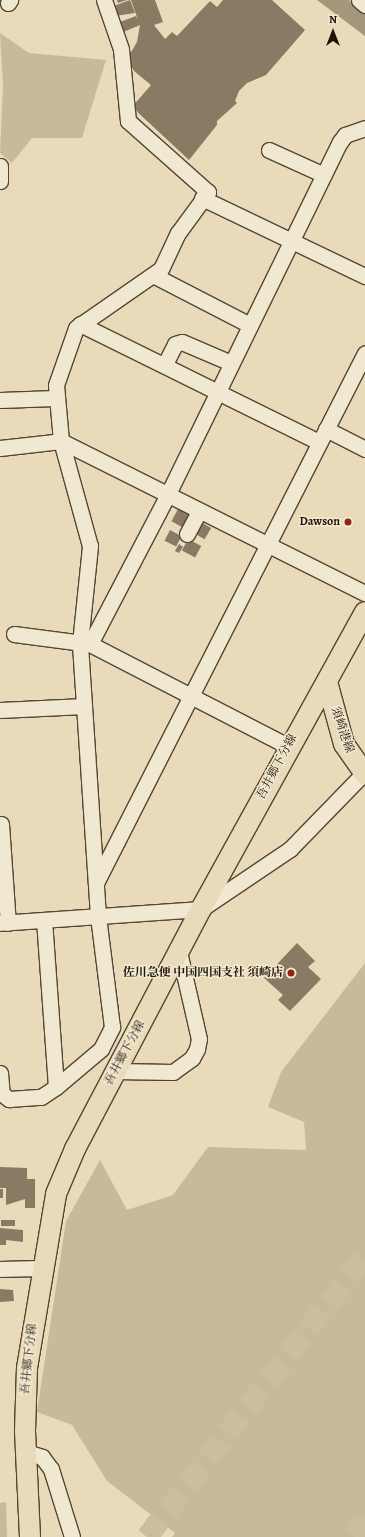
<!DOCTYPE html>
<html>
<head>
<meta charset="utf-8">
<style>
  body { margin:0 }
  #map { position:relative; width:365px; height:1537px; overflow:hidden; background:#e9dbb9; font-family:Alegreya,"Noto Serif JP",serif }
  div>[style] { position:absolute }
  .green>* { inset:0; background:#c7b99b }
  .water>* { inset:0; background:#a5977c }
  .building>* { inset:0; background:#897b63; transform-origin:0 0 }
  .highway-tunnel>* { height:22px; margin-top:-11px; transform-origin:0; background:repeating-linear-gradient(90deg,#cbbd9e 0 22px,transparent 0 33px) }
  .roads { filter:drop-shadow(1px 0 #534633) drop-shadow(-1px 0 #534633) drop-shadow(0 1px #534633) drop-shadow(0 -1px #534633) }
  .minor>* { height:15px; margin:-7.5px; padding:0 7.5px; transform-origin:7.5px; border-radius:7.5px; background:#f1e8d2 }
  .major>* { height:20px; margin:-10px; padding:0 10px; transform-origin:10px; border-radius:10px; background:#e9dbb9 }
  .dots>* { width:11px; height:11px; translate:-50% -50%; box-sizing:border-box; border:2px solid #f1e8d2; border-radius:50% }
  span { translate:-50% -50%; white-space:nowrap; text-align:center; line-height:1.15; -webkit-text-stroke:3px #f1e8d2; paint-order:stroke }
  .poi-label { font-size:12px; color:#211406; font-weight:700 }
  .right { translate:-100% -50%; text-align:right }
  .street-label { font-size:12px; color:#211406 }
  .north { position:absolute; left:313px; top:12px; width:40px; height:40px; -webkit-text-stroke:3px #f1e8d2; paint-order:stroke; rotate:0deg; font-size:11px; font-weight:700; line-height:16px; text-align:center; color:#211406 }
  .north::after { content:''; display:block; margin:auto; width:14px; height:18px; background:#211406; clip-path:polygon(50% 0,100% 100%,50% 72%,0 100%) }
</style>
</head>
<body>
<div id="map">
  <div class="green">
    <div style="clip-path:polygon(0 33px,29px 53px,106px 60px,82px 138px,32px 138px,12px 163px,0 153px,3px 85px)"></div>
    <div style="clip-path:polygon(365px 963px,365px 1537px,172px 1537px,175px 1533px,107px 1481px,72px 1425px,37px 1412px,66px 1221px,100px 1160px,127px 1210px,173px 1195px,208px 1147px,306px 1150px,304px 1122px,268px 1107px,281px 1072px)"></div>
    <div style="clip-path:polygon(6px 1502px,7px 1537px,0 1537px,0 1503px)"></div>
  </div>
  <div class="water">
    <div style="clip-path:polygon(317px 0,349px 0,365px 12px,365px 36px)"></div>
  </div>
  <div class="building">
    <div style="clip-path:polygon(117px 0,127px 0,118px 3px)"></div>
    <div style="clip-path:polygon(130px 0,135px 13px,115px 16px,111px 7px)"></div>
    <div style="clip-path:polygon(131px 0,155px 0,163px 22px,154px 25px,165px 39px,172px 32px,177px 36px,210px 1px,217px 7px,223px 0,272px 0,305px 30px,266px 75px,247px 83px,239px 91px,235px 101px,237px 103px,217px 121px,217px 125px,189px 160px,132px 107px,151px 85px,134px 71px,127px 59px,137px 42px,140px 25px,121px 33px,117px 23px,136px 16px,138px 20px)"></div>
    <div style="left:178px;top:509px;width:15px;height:14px;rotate:28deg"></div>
    <div style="left:199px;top:521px;width:14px;height:13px;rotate:30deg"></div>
    <div style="left:170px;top:530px;width:13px;height:12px;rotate:27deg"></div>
    <div style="left:188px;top:539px;width:15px;height:13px;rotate:28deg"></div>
    <div style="clip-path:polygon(179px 544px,183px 547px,179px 553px,175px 551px)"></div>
    <div style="clip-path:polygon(297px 943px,315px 961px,308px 967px,321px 979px,290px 1011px,278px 1000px,283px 995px,264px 978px)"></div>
    <div style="clip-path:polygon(0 1167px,27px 1168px,27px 1179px,35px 1179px,35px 1208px,25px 1208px,25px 1199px,6px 1205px,6px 1188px,0 1188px)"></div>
    <div style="left:0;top:1189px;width:3px;height:9px"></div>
    <div style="left:1px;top:1220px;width:14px;height:6px"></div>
    <div style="clip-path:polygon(0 1228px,23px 1230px,23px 1242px,6px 1240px,6px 1245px,0 1245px)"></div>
    <div style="clip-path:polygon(0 1289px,13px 1290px,14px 1301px,0 1302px)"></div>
  </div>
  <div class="highway-tunnel">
    <div style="left:147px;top:1537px;width:356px;rotate:-52.2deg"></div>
    <div style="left:355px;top:1537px;width:21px;rotate:-62deg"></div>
  </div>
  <div class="roads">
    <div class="minor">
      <div style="left:359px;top:0;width:8px;rotate:40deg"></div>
      <div style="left:8px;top:3px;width:4px;rotate:-56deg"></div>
      <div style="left:269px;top:150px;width:60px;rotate:24.4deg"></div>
      <div style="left:0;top:166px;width:15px;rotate:90deg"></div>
      <div style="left:202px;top:198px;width:181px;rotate:25.6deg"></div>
      <div style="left:153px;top:275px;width:109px;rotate:27.3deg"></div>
      <div style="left:80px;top:324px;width:267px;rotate:26.3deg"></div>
      <div style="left:165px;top:364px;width:22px;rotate:-63deg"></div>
      <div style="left:175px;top:344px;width:7px;rotate:-16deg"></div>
      <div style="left:182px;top:342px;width:53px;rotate:23.2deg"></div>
      <div style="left:0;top:400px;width:55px;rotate:-2.1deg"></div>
      <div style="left:326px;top:429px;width:44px;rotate:27.1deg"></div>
      <div style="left:0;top:448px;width:61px;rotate:-6.5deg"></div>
      <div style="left:61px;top:441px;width:340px;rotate:26.6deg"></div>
      <div style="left:187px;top:534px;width:26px;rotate:-62deg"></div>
      <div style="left:14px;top:634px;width:77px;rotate:7.5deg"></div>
      <div style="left:90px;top:644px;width:223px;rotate:27.3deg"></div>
      <div style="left:90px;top:644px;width:169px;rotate:-62.5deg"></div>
      <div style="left:168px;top:494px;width:392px;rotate:-64deg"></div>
      <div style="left:340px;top:142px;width:9px;rotate:-54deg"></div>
      <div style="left:345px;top:135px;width:21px;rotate:-19deg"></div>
      <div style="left:0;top:710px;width:84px;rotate:-2.7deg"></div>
      <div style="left:1px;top:824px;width:99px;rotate:86deg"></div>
      <div style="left:96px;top:883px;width:594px;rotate:-63.09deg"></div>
      <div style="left:0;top:923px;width:201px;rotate:-4deg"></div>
      <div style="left:201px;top:909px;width:107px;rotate:-34deg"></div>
      <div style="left:290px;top:849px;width:106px;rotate:-45.8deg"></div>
      <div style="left:115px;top:1071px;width:58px;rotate:1deg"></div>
      <div style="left:173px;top:1072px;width:24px;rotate:-36deg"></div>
      <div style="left:192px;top:1058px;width:10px;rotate:-61deg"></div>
      <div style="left:197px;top:1049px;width:10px;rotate:-79deg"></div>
      <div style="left:199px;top:1039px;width:89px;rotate:-102.9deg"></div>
      <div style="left:0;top:1073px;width:21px;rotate:85deg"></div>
      <div style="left:2px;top:1094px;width:9px;rotate:36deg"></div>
      <div style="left:9px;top:1099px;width:32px;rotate:-4deg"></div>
      <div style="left:41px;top:1097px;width:18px;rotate:-34deg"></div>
      <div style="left:56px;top:1087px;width:166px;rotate:-94.1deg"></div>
      <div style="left:56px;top:1087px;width:59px;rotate:-40.2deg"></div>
      <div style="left:101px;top:1049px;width:25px;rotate:-63deg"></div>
      <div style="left:112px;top:1027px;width:112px;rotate:-97.2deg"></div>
      <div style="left:98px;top:916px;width:274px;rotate:-93.8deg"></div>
      <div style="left:80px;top:643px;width:98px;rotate:-84.1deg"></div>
      <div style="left:90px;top:546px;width:109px;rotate:-105.4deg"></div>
      <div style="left:61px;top:441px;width:56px;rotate:-95.1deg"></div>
      <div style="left:56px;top:385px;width:60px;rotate:-70.7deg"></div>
      <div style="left:76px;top:328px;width:103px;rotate:-34.8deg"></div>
      <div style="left:161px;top:269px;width:40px;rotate:-65deg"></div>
      <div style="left:178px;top:233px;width:51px;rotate:-53.8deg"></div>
      <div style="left:208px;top:192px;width:107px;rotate:-138.4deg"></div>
      <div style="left:128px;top:121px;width:72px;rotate:-95.6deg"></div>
      <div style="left:121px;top:49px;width:52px;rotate:-109.1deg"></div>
      <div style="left:0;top:1269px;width:42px;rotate:-1.4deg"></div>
      <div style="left:26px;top:1452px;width:17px;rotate:17deg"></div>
      <div style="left:42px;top:1457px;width:15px;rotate:53deg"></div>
      <div style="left:51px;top:1469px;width:71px;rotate:72.8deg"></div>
    </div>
    <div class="major">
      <div style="left:327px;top:682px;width:64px;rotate:74.7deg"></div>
      <div style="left:344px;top:744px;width:37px;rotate:55deg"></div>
      <div style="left:30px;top:1537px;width:106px;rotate:-92.7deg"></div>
      <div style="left:25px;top:1431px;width:63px;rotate:-88.2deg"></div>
      <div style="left:27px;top:1368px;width:176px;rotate:-80.5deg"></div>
      <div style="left:56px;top:1194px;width:49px;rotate:-67.1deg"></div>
      <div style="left:75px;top:1149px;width:271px;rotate:-62.3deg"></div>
      <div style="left:201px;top:909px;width:339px;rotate:-61.1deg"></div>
    </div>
  </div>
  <div class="dots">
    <div style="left:348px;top:522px;background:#8f2418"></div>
    <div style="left:291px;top:973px;background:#8f2418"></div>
  </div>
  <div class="poi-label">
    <span class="right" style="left:340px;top:522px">Dawson</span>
    <span class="right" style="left:283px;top:973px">佐川急便 中国四国支社 須崎店</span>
  </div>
  <div class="street-label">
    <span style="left:342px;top:730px;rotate:71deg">須崎港線</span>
    <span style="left:277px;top:767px;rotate:-62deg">吾井郷下分線</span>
    <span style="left:125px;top:1053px;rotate:-62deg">吾井郷下分線</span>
    <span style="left:29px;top:1359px;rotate:-84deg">吾井郷下分線</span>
  </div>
  <div class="north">N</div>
</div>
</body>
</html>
